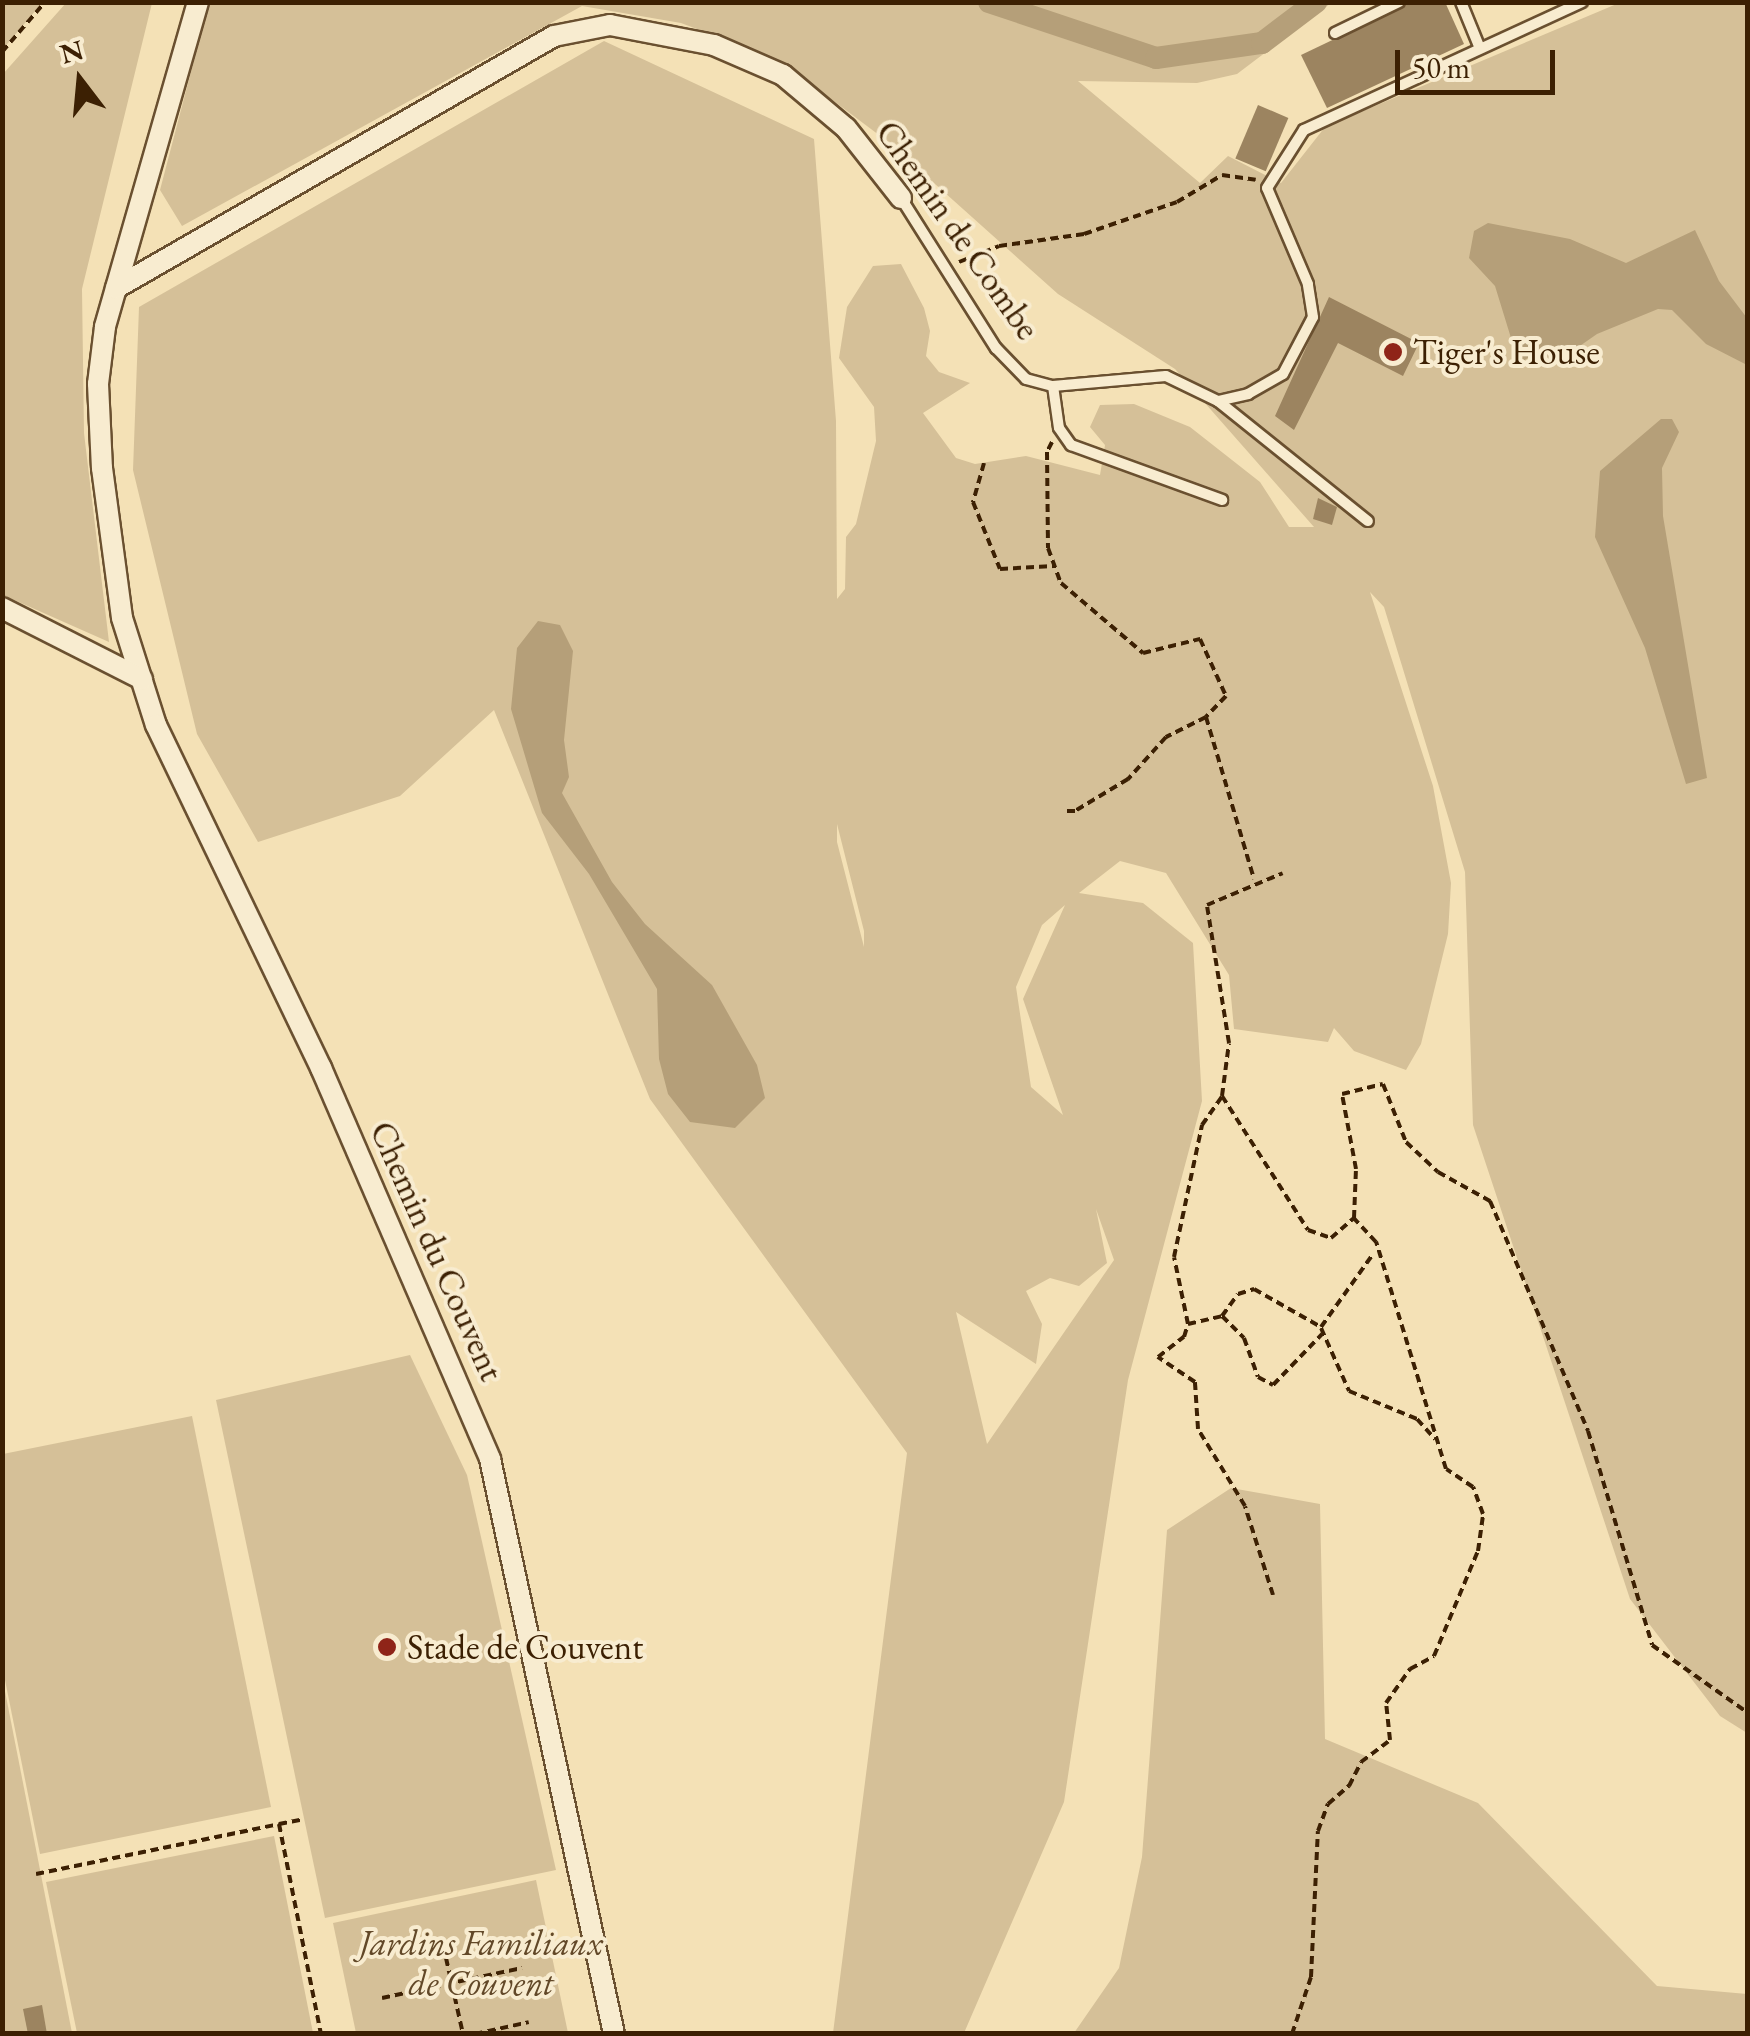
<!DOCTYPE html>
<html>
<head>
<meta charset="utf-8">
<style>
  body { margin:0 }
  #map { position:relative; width:1750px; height:2036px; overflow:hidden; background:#f4e1b6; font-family:"EB Garamond",serif }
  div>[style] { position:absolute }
  .green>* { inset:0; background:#d5c098 }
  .water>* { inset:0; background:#b59f79 }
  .canal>* { height:22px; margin:-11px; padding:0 11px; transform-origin:11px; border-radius:11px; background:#b59f79 }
  .building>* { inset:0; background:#9c8460; transform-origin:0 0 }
  .path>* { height:4px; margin-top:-2px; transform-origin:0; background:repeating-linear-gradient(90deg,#3c2003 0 8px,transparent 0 13px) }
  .roads { filter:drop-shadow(2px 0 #6a5030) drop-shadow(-2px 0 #6a5030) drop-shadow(0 2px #6a5030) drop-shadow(0 -2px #6a5030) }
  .service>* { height:10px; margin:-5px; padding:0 5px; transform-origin:5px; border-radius:5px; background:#f8ecd0 }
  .minor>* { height:20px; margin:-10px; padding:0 10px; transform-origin:10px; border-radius:10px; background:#f8ecd0 }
  .dots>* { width:28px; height:28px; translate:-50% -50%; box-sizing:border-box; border:5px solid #f8ecd0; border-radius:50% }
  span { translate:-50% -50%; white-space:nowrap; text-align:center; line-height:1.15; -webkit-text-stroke:8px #f8ecd0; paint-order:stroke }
  .street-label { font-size:35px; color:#3c2003 }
  .poi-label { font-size:35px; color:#3c2003 }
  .left { translate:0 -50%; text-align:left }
  .park-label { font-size:35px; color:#624828; font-style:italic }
  .frame { position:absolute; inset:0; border:5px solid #3c2003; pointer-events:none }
  .north { position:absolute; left:30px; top:30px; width:100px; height:100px; -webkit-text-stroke:8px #f8ecd0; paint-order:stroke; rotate:344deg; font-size:28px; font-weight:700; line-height:40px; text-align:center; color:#3c2003 }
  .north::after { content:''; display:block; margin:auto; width:35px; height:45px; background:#3c2003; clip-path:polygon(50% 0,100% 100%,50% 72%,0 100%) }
  .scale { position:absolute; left:1395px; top:50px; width:160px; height:45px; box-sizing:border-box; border:5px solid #3c2003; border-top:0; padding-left:12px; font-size:30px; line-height:35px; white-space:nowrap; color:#3c2003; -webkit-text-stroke:8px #f8ecd0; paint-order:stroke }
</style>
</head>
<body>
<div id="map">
  <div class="green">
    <div style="clip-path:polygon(3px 2px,42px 3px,3px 49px,2px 3px)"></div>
    <div style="clip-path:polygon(66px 3px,152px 3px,82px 289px,84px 433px,109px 642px,3px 595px,3px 74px)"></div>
    <div style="clip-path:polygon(evenodd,209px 3px,1331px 3px,1237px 74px,1197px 83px,1078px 81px,1200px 183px,1228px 156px,1281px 183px,1325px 127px,1619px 3px,1747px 3px,1747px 1733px,1720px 1716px,1630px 1599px,1473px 1125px,1465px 872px,1384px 607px,1370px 592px,1433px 786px,1451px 883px,1448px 934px,1421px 1044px,1406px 1070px,1354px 1051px,1334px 1028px,1328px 1042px,1234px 1029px,1229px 975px,1166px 873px,1120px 861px,1079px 893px,1143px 903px,1193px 943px,1202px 1101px,1128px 1380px,1064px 1802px,964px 2033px,833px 2033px,907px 1453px,650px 1099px,494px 710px,400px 796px,258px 842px,197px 734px,133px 470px,139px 307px,604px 41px,814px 139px,836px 421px,837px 599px,845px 589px,846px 537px,856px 524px,876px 441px,874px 407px,839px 358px,847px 307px,873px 266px,901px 264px,924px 308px,930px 331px,926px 356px,939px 372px,970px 383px,923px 413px,956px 458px,975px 464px,1026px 456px,1100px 475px,1105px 445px,1090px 427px,1100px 405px,1134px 404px,1190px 427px,1260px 482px,1289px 527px,1314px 527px,1175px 369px,1058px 294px,887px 141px,779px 60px,681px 23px,582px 6px,182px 226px,160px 190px,209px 3px,837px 824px,864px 931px,864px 947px,837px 842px,837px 824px,209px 3px,1065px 905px,1023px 999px,1063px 1115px,1031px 1087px,1016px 987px,1042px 925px,1065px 905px,209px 3px,1096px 1209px,1114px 1260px,987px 1444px,956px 1312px,1036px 1364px,1042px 1324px,1026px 1291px,1050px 1278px,1079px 1286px,1107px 1263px,1096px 1209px)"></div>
    <div style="clip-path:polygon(410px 1355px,467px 1475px,556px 1870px,325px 1918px,216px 1400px)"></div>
    <div style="clip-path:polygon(192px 1416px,271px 1807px,40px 1854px,3px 1670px,3px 1454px)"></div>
    <div style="clip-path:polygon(1231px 1488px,1320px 1504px,1325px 1739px,1478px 1803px,1657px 1986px,1747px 1994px,1747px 2033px,1074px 2033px,1119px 1968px,1142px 1857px,1167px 1530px)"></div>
    <div style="clip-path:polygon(3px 1681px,72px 2033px,3px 2033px)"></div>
    <div style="clip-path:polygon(274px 1836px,313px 2033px,77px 2033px,46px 1882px)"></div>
    <div style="clip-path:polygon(536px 1880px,568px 2033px,356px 2033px,333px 1923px)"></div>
  </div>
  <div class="water">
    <div style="clip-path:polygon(1488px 223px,1570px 239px,1626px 263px,1695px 230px,1719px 281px,1747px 318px,1747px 365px,1706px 344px,1672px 310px,1658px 309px,1597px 334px,1574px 350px,1567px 367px,1535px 353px,1519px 364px,1495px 286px,1469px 258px,1474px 231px)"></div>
    <div style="clip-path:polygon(1661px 419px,1672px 419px,1679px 432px,1662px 468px,1663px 516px,1707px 778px,1686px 784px,1645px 648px,1595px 537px,1600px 471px)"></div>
    <div style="clip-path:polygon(538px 621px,560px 625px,573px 651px,564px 740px,569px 777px,562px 793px,612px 882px,645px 924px,712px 985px,757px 1065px,765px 1098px,735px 1128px,690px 1122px,668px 1094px,659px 1059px,657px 989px,589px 874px,542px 813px,511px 709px,517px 648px)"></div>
  </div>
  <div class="canal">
    <div style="left:989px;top:2px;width:176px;rotate:18.5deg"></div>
    <div style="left:1156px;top:58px;width:107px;rotate:-8.1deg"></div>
    <div style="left:1262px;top:43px;width:68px;rotate:-37.2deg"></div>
  </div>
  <div class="building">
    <div style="clip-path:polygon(1412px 2px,1445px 2px,1464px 44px,1327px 108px,1301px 55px)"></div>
    <div style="left:1258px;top:105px;width:33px;height:58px;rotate:23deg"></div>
    <div style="clip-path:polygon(1329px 297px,1419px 343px,1403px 376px,1338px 343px,1294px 430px,1275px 416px)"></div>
    <div style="clip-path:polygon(1318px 498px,1337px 507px,1332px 525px,1313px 519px)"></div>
    <div style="clip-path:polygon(42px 2005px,47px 2034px,28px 2034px,23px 2009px)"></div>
  </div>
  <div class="path">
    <div style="left:2px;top:52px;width:66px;rotate:-49.3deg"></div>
    <div style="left:959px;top:262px;width:43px;rotate:-21.8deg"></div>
    <div style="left:999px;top:246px;width:86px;rotate:-8deg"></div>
    <div style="left:1084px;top:234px;width:98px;rotate:-19deg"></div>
    <div style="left:1177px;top:202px;width:52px;rotate:-31deg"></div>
    <div style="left:1222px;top:175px;width:34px;rotate:8deg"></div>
    <div style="left:1052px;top:442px;width:11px;rotate:117deg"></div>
    <div style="left:1047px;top:452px;width:96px;rotate:89.4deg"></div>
    <div style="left:1048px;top:548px;width:37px;rotate:70deg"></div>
    <div style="left:1061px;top:583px;width:108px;rotate:40.5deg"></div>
    <div style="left:1143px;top:653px;width:59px;rotate:-13.8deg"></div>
    <div style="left:1200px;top:639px;width:63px;rotate:65.5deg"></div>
    <div style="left:1226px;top:696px;width:29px;rotate:134deg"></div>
    <div style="left:1206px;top:717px;width:45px;rotate:153.4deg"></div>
    <div style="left:1166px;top:737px;width:57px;rotate:132.1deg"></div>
    <div style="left:1128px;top:779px;width:62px;rotate:148.9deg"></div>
    <div style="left:1075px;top:811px;width:12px;rotate:180deg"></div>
    <div style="left:984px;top:463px;width:41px;rotate:105.8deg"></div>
    <div style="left:973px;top:502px;width:72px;rotate:68.1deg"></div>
    <div style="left:1000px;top:569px;width:54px;rotate:-3.2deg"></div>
    <div style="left:1206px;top:717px;width:169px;rotate:73.5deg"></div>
    <div style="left:1222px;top:1096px;width:159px;rotate:57.3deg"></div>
    <div style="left:1308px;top:1230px;width:24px;rotate:19deg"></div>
    <div style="left:1331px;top:1238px;width:30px;rotate:-41deg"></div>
    <div style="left:1222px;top:1316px;width:31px;rotate:45deg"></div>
    <div style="left:1244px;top:1338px;width:41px;rotate:70.3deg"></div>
    <div style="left:1258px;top:1377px;width:17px;rotate:28deg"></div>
    <div style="left:1273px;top:1385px;width:71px;rotate:-46.1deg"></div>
    <div style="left:1188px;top:1324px;width:35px;rotate:-13deg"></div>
    <div style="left:1222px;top:1316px;width:27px;rotate:-54deg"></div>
    <div style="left:1238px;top:1294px;width:17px;rotate:-17deg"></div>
    <div style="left:1254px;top:1289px;width:77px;rotate:29.6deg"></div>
    <div style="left:1321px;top:1327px;width:90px;rotate:-54.5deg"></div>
    <div style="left:1321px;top:1328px;width:69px;rotate:66deg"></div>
    <div style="left:1349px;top:1391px;width:74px;rotate:22.4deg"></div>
    <div style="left:1417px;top:1419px;width:27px;rotate:48deg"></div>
    <div style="left:1273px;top:1595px;width:93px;rotate:-107.5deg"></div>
    <div style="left:1245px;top:1506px;width:90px;rotate:-121.4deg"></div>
    <div style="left:1198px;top:1429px;width:47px;rotate:-93.7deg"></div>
    <div style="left:1195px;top:1382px;width:45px;rotate:-146deg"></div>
    <div style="left:1158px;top:1357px;width:33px;rotate:-38deg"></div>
    <div style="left:1184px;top:1337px;width:14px;rotate:-73deg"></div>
    <div style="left:1188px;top:1324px;width:68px;rotate:-101.8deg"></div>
    <div style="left:1174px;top:1257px;width:135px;rotate:-78deg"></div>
    <div style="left:1202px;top:1125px;width:35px;rotate:-55deg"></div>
    <div style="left:1222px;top:1096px;width:53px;rotate:-82.5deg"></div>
    <div style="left:1229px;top:1043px;width:140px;rotate:-99.1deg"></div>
    <div style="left:1207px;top:905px;width:82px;rotate:-22.8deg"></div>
    <div style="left:279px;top:1824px;width:25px;rotate:-11deg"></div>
    <div style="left:36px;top:1874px;width:248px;rotate:-11.6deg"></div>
    <div style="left:279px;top:1824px;width:214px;rotate:78.7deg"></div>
    <div style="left:446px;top:1958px;width:78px;rotate:77.4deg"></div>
    <div style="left:382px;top:1998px;width:143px;rotate:-12.1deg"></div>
    <div style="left:475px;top:2034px;width:55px;rotate:-12.5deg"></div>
    <div style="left:1292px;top:2034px;width:60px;rotate:-71.6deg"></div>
    <div style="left:1311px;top:1977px;width:146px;rotate:-87.3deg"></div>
    <div style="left:1318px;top:1831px;width:29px;rotate:-70deg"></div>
    <div style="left:1328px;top:1804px;width:28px;rotate:-41deg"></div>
    <div style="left:1349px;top:1786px;width:27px;rotate:-63deg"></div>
    <div style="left:1361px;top:1762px;width:36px;rotate:-37deg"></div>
    <div style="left:1390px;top:1740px;width:37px;rotate:-96deg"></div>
    <div style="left:1386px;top:1703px;width:42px;rotate:-54.8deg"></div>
    <div style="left:1410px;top:1669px;width:27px;rotate:-28deg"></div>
    <div style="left:1434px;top:1656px;width:114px;rotate:-67.3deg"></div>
    <div style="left:1478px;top:1551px;width:37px;rotate:-82deg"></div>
    <div style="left:1483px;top:1514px;width:29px;rotate:-110deg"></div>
    <div style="left:1473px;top:1487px;width:32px;rotate:-146deg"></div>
    <div style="left:1446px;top:1469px;width:238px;rotate:-107.1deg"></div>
    <div style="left:1376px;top:1242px;width:33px;rotate:-133deg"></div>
    <div style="left:1354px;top:1218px;width:49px;rotate:-87.7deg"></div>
    <div style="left:1356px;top:1169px;width:76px;rotate:-100.6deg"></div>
    <div style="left:1342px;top:1094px;width:42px;rotate:-13.7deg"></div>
    <div style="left:1383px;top:1084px;width:62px;rotate:68.4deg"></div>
    <div style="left:1406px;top:1142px;width:44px;rotate:43.2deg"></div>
    <div style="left:1438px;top:1172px;width:60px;rotate:29.1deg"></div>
    <div style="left:1490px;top:1201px;width:250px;rotate:66.9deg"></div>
    <div style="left:1588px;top:1431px;width:223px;rotate:73.3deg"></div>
    <div style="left:1652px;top:1645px;width:118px;rotate:35.3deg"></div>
  </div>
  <div class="roads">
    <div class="service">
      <div style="left:1461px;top:2px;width:48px;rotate:67.8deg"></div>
      <div style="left:1335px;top:33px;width:71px;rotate:-25.8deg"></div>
      <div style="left:901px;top:198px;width:178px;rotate:57.7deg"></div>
      <div style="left:996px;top:348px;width:43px;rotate:45.9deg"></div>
      <div style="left:1026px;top:379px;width:28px;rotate:15deg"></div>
      <div style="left:1053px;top:386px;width:113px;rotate:-5.1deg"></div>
      <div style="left:1166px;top:376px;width:58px;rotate:25.7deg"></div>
      <div style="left:1218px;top:401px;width:192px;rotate:38.7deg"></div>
      <div style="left:1053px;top:386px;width:42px;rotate:81.9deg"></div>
      <div style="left:1059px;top:428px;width:21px;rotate:55deg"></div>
      <div style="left:1071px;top:445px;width:161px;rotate:20deg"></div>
      <div style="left:1218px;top:401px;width:31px;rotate:-13deg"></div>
      <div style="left:1248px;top:394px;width:40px;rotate:-29.7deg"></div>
      <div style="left:1283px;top:374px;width:64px;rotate:-62.2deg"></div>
      <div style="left:1313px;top:317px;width:33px;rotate:-99deg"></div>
      <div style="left:1308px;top:284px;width:104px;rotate:-113.1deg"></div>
      <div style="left:1267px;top:188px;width:69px;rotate:-57.5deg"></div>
      <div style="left:1304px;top:130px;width:306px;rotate:-24.7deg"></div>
    </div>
    <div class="minor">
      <div style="left:198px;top:2px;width:338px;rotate:106deg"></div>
      <div style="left:105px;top:327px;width:57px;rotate:97deg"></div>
      <div style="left:98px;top:384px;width:84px;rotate:87.3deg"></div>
      <div style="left:102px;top:468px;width:151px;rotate:82.4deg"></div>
      <div style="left:122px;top:618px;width:112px;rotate:72.4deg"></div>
      <div style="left:156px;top:725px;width:381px;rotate:64.3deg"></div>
      <div style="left:321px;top:1068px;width:426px;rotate:66.6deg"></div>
      <div style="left:490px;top:1459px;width:588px;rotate:77.83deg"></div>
      <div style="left:116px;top:288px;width:505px;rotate:-29.91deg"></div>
      <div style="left:554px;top:36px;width:57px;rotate:-11.1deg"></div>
      <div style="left:610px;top:25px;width:106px;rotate:10.9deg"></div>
      <div style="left:714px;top:45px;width:75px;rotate:23.5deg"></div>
      <div style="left:783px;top:75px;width:82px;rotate:40.1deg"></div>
      <div style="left:846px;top:128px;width:89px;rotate:51.8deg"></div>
      <div style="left:2px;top:608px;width:157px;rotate:26.9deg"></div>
    </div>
  </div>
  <div class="dots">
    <div style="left:1393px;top:352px;background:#8f2418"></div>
    <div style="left:387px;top:1647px;background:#8f2418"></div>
  </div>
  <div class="street-label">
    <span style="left:958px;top:230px;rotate:55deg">Chemin de Combe</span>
    <span style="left:437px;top:1251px;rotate:66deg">Chemin du Couvent</span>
  </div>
  <div class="poi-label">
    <span class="left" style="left:1413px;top:352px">Tiger's House</span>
    <span class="left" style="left:407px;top:1647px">Stade de Couvent</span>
  </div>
  <div class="park-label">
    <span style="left:481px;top:1963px">Jardins Familiaux<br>de Couvent</span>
  </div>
  <div class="frame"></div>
  <div class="north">N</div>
  <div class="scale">50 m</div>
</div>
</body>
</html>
